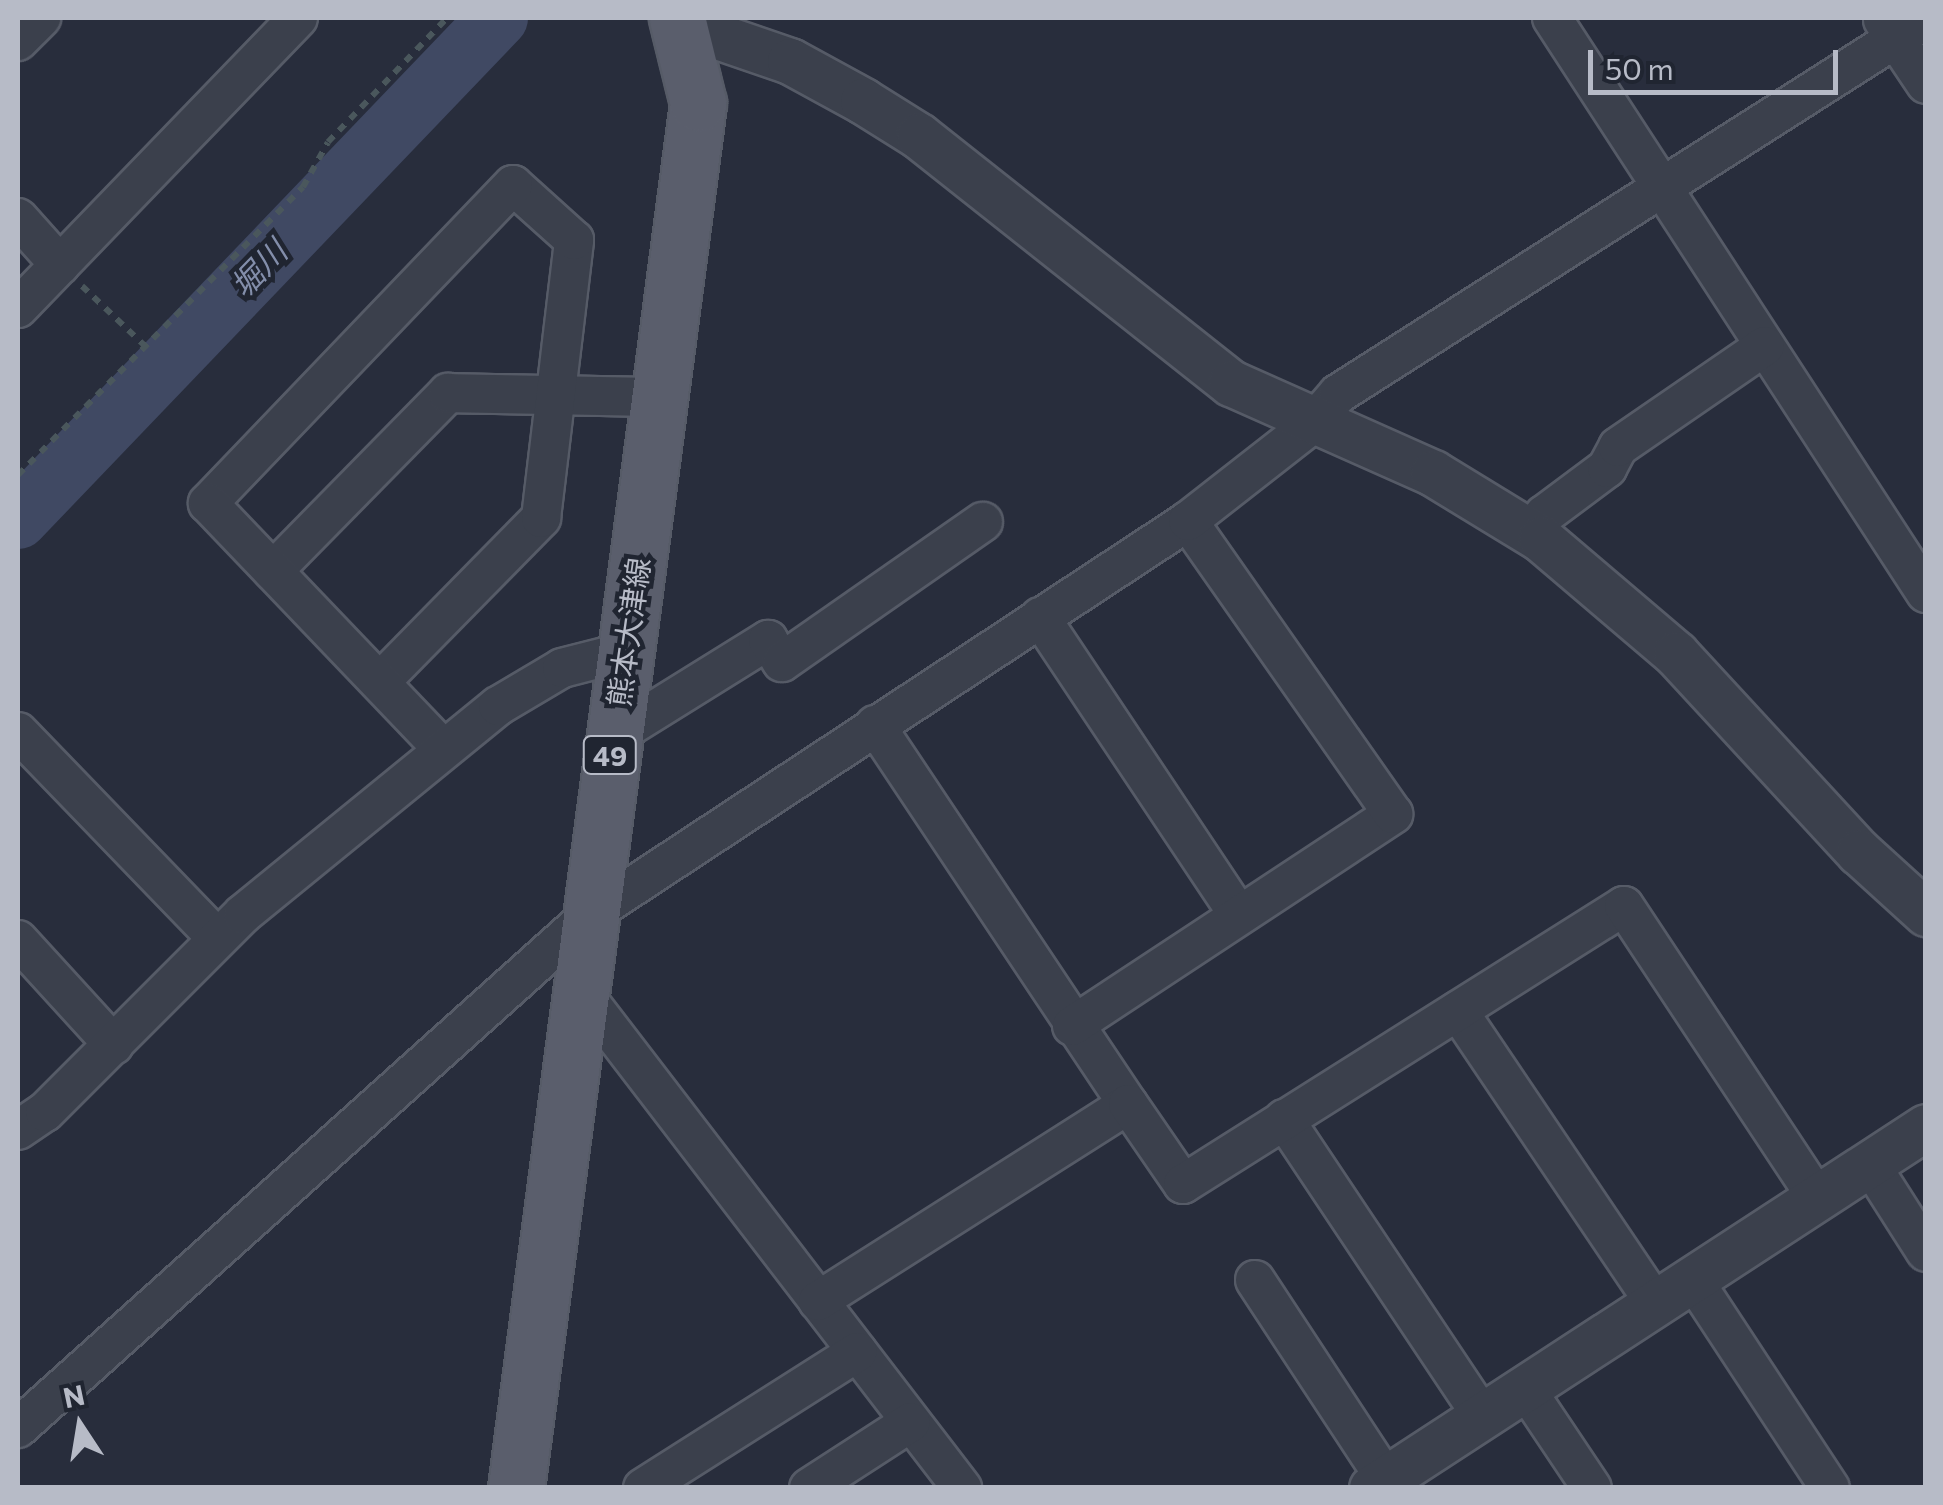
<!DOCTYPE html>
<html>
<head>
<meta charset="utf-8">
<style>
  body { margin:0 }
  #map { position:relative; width:1943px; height:1505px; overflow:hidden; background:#282d3c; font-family:Commissioner,"Noto Sans JP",sans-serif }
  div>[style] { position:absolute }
  .river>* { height:60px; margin:-30px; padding:0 30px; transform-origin:30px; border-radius:30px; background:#404963 }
  .path>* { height:6px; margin-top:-3px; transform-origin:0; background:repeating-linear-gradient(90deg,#4a575c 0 8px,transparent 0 16px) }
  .roads { filter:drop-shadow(2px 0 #565b67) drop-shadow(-2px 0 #565b67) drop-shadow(0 2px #565b67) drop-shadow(0 -2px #565b67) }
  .minor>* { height:38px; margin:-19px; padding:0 19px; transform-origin:19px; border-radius:19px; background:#3b404c }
  .tertiary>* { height:45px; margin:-22.5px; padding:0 22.5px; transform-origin:22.5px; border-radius:22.5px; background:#3b404c }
  .primary>* { height:55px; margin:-27.5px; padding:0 27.5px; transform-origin:27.5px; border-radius:27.5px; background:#5a5e6c }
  span { translate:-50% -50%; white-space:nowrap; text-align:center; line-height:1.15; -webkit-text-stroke:9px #202531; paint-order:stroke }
  .shield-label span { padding:2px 8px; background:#202531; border:2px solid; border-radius:8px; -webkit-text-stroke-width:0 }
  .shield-label { font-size:28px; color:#b7bbc7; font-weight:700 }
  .street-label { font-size:30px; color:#b7bbc7 }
  .water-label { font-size:32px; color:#838eaa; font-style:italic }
  .frame { position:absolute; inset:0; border:20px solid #b7bbc7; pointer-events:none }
  .north { position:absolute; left:30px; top:1375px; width:100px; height:100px; -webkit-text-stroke:8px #202531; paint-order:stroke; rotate:348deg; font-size:28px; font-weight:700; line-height:40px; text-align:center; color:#b7bbc7 }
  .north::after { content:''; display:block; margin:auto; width:35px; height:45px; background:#b7bbc7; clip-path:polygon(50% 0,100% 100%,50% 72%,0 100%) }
  .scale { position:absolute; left:1588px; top:50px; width:250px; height:45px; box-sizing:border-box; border:5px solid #b7bbc7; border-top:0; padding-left:12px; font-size:30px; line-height:35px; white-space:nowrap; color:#b7bbc7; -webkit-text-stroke:8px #202531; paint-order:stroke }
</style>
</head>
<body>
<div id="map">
  <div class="river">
    <div style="left:18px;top:519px;width:694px;rotate:-46.23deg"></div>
  </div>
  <div class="path">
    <div style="left:82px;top:286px;width:88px;rotate:43.6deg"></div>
    <div style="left:18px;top:475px;width:405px;rotate:-45.3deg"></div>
    <div style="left:303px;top:187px;width:51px;rotate:-60.9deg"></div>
    <div style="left:328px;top:142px;width:172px;rotate:-46.2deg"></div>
  </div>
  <div class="roads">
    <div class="minor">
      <div style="left:1552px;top:18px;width:686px;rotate:56.96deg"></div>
      <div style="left:1883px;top:20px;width:77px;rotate:56.1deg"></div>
      <div style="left:18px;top:41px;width:33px;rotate:-45deg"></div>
      <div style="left:18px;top:218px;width:63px;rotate:48.2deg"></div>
      <div style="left:18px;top:308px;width:403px;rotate:-46deg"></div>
      <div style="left:1531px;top:534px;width:23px;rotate:-56deg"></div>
      <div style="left:1544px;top:515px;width:79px;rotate:-36.7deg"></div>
      <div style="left:1607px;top:468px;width:24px;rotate:-62deg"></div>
      <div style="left:1618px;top:447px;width:178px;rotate:-34.5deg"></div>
      <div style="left:273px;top:571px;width:250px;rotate:-45.5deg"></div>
      <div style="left:448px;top:393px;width:212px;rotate:1.1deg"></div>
      <div style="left:1040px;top:617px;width:357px;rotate:56.3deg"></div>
      <div style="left:380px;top:682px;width:230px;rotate:-45.5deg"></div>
      <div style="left:541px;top:518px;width:280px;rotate:-83.2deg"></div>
      <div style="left:574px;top:240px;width:82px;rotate:-138deg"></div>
      <div style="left:513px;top:185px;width:441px;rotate:133.8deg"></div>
      <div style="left:208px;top:503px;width:340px;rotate:46.3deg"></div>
      <div style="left:875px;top:725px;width:456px;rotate:56.3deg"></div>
      <div style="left:18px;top:732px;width:286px;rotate:46deg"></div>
      <div style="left:612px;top:737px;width:184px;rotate:-31.9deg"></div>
      <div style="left:768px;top:640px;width:26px;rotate:58deg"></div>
      <div style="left:782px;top:662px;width:245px;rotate:-34.9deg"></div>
      <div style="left:18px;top:940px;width:142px;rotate:47.6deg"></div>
      <div style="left:577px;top:986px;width:633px;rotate:52.51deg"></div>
      <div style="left:1458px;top:1011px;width:352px;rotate:56deg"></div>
      <div style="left:1072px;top:1026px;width:385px;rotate:-33.4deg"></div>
      <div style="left:1393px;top:814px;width:358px;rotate:-125deg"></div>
      <div style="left:1284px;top:1119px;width:357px;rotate:56.3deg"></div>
      <div style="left:18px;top:1130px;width:32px;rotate:-34deg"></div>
      <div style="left:45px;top:1112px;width:280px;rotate:-45deg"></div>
      <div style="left:243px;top:914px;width:329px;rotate:-39.2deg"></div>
      <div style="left:498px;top:706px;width:74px;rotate:-30.7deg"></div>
      <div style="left:562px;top:668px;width:65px;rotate:-14.3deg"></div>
      <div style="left:1870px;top:1164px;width:104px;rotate:57.5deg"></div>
      <div style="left:1692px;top:1278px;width:251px;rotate:56.7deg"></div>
      <div style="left:1255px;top:1280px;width:237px;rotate:56.7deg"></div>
      <div style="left:818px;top:1301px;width:367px;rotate:-32.4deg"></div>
      <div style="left:1128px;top:1104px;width:97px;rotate:55.5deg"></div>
      <div style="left:1183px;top:1184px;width:521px;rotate:-32.23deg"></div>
      <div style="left:1624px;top:906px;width:351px;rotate:56.5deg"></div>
      <div style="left:1525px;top:1388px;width:120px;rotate:56.2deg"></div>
      <div style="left:18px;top:1428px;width:770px;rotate:-41.89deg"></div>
      <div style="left:591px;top:914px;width:715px;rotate:-33.36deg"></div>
      <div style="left:1188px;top:521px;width:157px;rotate:-38deg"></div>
      <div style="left:1312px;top:424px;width:40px;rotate:-49deg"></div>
      <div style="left:1338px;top:394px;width:697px;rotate:-32.53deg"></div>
      <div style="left:643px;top:1488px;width:254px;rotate:-32.4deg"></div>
      <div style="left:809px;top:1488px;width:121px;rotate:-32.9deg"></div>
    </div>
    <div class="tertiary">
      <div style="left:682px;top:24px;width:114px;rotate:18.9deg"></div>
      <div style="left:790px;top:61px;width:83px;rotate:28.7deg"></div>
      <div style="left:863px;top:101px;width:66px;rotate:32deg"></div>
      <div style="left:919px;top:136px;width:398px;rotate:38.4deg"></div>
      <div style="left:1231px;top:383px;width:221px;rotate:24deg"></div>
      <div style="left:1433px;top:473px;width:127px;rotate:31.4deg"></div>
      <div style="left:1541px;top:539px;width:177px;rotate:40.4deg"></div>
      <div style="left:1676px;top:654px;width:270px;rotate:47.3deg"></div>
      <div style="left:1859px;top:852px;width:91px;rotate:42.3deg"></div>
      <div style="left:1372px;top:1488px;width:661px;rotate:-33.09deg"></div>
    </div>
    <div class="primary">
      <div style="left:516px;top:1488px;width:1397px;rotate:-82.51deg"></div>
      <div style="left:698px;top:103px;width:88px;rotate:-103.9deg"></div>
    </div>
  </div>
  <div class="shield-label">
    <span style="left:610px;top:755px">49</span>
  </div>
  <div class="street-label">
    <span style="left:628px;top:632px;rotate:-82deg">熊本大津線</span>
  </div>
  <div class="water-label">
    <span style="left:258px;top:268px;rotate:-46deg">堀川</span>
  </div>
  <div class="frame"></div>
  <div class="north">N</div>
  <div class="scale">50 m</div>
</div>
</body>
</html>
